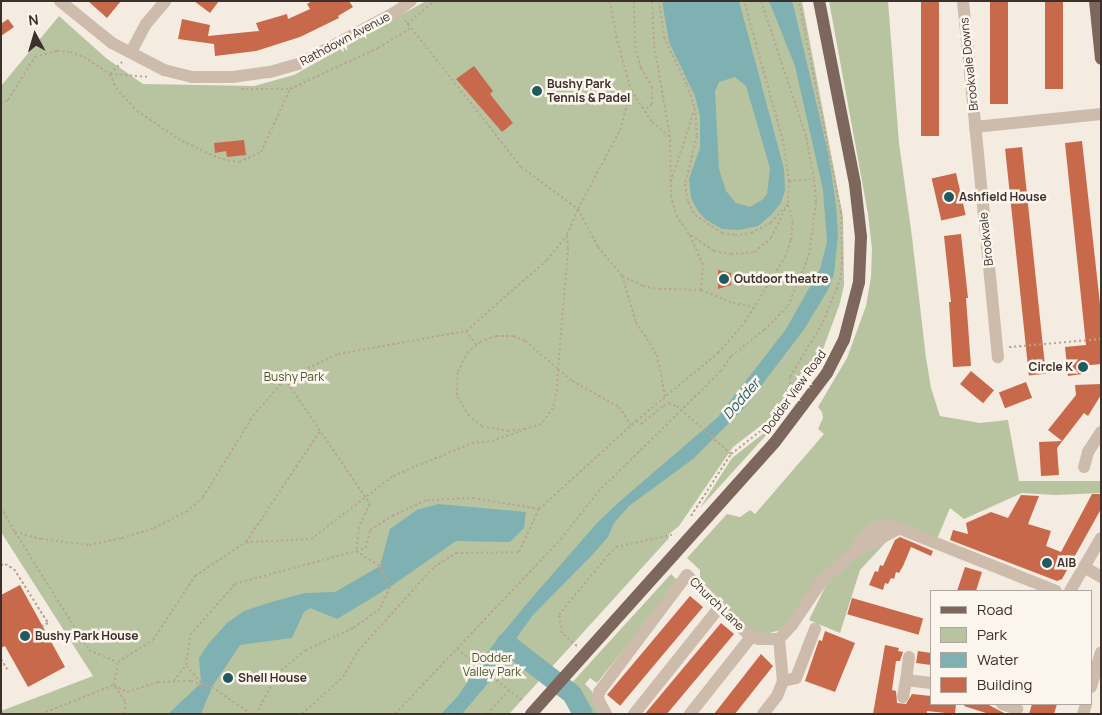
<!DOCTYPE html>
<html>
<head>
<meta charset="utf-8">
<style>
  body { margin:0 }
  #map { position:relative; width:1102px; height:715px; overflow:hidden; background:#f4ebe1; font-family:Manrope,sans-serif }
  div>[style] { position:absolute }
  .green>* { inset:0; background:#b8c4a0 }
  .water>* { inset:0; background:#7fb0b2 }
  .river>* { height:20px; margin:-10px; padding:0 10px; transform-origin:10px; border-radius:10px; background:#7fb0b2 }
  .building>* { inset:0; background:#c8694b; transform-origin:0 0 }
  .path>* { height:2px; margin-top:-1px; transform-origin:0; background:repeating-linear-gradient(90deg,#b9a596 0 2.5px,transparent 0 5px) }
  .minor>* { height:12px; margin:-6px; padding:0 6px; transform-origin:6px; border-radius:6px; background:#cdbbac }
  .major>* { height:12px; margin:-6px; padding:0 6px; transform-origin:6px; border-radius:6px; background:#7d675c }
  .path-bridge>* { height:2px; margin-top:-1px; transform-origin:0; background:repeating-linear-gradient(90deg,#b9a596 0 2.5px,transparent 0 5px) }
  .dots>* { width:14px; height:14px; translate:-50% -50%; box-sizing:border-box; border:2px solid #fbf5ee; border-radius:50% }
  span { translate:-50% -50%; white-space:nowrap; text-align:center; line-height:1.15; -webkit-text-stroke:5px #fbf5ee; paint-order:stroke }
  .street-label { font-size:12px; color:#3b302b }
  .poi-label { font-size:12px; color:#3b302b; font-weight:700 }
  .left { translate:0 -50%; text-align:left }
  .right { translate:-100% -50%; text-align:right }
  .park-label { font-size:12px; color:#4a5a2e }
  .water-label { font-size:14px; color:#1f5a5e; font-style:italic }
  .frame { position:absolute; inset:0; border:2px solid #3b302b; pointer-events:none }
  .legend { position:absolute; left:930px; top:590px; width:162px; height:115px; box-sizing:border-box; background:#fbf5ee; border:1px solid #aea6a0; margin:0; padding:6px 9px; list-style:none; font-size:15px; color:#3b302b }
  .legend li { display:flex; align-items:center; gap:10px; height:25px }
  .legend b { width:25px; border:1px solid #aea6a0 }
  .north { position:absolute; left:10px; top:10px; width:50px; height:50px; -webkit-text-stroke:4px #fbf5ee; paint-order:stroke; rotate:354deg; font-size:14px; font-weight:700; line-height:20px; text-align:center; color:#3b302b }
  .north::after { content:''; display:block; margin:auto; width:18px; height:22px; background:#3b302b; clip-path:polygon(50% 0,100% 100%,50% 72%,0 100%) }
</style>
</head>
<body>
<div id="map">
  <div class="green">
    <div style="clip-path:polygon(426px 1px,802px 1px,843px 217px,844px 285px,840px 303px,822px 352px,792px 398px,785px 397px,776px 414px,733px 447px,679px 526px,669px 534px,669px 538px,509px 714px,1px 714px,1px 711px,93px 676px,1px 532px,1px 86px,59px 16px,106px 58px,143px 84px,254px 86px,294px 75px)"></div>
    <div style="clip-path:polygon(829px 1px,888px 1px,899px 143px,912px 237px,926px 358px,931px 388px,940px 416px,980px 423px,1008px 420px,1019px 481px,1101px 481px,1101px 493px,1055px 495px,1022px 493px,964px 519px,950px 508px,937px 539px,902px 525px,860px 570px,840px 633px,809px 620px,827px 583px,784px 629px,762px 635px,753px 632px,700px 579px,700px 570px,687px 558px,727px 514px,740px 517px,750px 510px,755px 514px,824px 434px,818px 429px,823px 418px,822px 412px,818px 407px,847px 358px,866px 306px,871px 277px,872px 249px,868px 214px)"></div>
    <div style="clip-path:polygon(778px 422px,740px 464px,700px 508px,732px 458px)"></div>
    <div style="clip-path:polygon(671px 574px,678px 581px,597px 683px,590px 678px,585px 684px,591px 690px,603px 714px,587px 714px,581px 701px,568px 687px)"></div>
  </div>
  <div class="water">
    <div style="clip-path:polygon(evenodd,662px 1px,739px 1px,784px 169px,785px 190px,781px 203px,771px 215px,758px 226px,739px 230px,722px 229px,705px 219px,698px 211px,691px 198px,689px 179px,700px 148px,700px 116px,695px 96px,669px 42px,662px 1px,735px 77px,746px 86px,770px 168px,767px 194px,762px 200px,750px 207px,736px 203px,726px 191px,719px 169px,715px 91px,719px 82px,735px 77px)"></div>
    <div style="clip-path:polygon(769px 1px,791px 1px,793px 4px,829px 157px,836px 206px,838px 235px,834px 274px,829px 288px,805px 328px,746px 406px,693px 459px,629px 506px,614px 523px,608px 537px,594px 553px,533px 615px,505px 654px,489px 682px,462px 714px,441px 714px,458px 696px,489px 650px,524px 607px,596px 524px,619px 502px,718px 417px,786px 329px,820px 269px,827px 242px,823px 190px,795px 66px)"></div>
    <div style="clip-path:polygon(438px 504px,526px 512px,524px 528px,510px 542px,456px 541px,390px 587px,337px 619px,310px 608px,304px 612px,292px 638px,240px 645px,212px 687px,201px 714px,168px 714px,201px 683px,199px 658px,209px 643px,227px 623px,244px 611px,268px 603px,305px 593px,335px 592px,380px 566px,390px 529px,417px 510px)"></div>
  </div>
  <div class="river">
    <div style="left:506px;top:643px;width:83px;rotate:37.7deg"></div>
    <div style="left:572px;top:694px;width:23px;rotate:61deg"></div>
  </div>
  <div class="building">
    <div style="clip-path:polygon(88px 1px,121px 1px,107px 18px)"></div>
    <div style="clip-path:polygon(194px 1px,219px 1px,210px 13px)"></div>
    <div style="clip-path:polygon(312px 1px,349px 1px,353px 7px,338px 16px,339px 18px,300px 37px,256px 51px,215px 56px,214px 44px,178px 39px,182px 19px,210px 25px,208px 36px,259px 31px,256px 23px,287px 14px,288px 19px,310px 9px,307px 4px)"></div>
    <div style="left:921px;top:1px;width:18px;height:135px"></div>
    <div style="left:990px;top:1px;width:18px;height:103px"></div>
    <div style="left:1045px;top:1px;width:18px;height:88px"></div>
    <div style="clip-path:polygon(8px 19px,14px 27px,1px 36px,1px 24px)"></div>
    <div style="clip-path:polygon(474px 66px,493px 91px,490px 94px,513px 123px,502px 132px,456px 79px)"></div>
    <div style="clip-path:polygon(244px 140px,246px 155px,227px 157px,226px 151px,215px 153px,214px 143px)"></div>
    <div style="clip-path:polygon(1082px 141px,1101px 313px,1101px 364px,1081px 366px,1082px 374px,1068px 376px,1065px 347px,1086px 345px,1065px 143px)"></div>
    <div style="left:1022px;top:147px;width:228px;height:17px;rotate:84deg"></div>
    <div style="left:956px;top:173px;width:43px;height:25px;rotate:77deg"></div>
    <div style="clip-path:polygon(961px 234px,968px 298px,966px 298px,971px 366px,953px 367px,949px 302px,951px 302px,944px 236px)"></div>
    <div style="clip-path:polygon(718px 270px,731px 273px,731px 285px,718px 289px)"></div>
    <div style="left:971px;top:371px;width:30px;height:17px;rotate:40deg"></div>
    <div style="left:1026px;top:382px;width:17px;height:29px;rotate:69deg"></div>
    <div style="clip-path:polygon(1101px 384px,1101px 395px,1088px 416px,1084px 413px,1057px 448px,1059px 475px,1041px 476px,1039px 442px,1062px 441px,1048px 430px,1076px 395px,1075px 385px)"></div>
    <div style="clip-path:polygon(1092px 494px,1101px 494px,1101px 509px,1062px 579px,1057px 581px,950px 540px,953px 530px,968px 534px,966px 523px,991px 512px,1008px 518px,1021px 495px,1039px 496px,1028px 524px,1051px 531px,1046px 546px,1061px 552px)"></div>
    <div style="clip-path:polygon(900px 537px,933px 551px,931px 556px,911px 547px,903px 566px,899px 573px,896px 572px,894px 579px,891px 578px,888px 584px,885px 583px,883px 590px,869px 585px,875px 571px,878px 572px,880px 565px,883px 566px,895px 540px)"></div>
    <div style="clip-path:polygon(965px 567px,982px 572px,976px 591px,957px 591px)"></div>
    <div style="clip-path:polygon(20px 585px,65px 667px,28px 687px,5px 646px,1px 648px,1px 595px)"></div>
    <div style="left:690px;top:596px;width:17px;height:129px;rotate:40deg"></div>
    <div style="left:852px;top:598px;width:74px;height:17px;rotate:16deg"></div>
    <div style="left:721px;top:623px;width:17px;height:118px;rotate:40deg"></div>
    <div style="clip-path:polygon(825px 631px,855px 643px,835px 692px,805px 681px,819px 640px,822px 641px)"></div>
    <div style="clip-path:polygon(885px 645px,899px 648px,898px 651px,903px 652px,900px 661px,896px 661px,892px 690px,896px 691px,897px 703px,906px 704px,912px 694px,931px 696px,931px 704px,956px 704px,955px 714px,927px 711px,927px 714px,873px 714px)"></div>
    <div style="clip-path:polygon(918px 651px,931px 653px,931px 665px,916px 663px)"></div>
    <div style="clip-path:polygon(761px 654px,773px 666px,735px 714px,714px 714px)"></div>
    <div style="clip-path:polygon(965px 704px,987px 704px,1006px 714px,989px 714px,964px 706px)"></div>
    <div style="clip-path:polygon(1032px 704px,1057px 704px,1054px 714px,1029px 714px)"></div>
  </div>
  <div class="path">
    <div style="left:610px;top:1px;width:36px;rotate:80deg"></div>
    <div style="left:616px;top:36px;width:56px;rotate:74.5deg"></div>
    <div style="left:631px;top:90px;width:38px;rotate:57deg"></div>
    <div style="left:652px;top:122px;width:23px;rotate:40deg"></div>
    <div style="left:634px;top:1px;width:45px;rotate:88.7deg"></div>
    <div style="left:635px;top:46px;width:23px;rotate:75deg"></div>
    <div style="left:641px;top:68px;width:22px;rotate:60deg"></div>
    <div style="left:652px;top:87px;width:17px;rotate:90deg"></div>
    <div style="left:652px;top:104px;width:8px;rotate:140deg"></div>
    <div style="left:659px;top:1px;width:36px;rotate:82deg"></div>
    <div style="left:664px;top:37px;width:53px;rotate:64.4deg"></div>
    <div style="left:687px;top:85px;width:24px;rotate:71deg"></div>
    <div style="left:695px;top:108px;width:77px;rotate:108.2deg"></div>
    <div style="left:405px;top:20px;width:187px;rotate:51.7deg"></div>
    <div style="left:521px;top:167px;width:71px;rotate:36.4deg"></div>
    <div style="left:578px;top:209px;width:43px;rotate:62.2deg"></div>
    <div style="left:598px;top:247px;width:38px;rotate:50deg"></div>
    <div style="left:622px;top:276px;width:48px;rotate:73.1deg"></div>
    <div style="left:636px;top:322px;width:39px;rotate:58deg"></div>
    <div style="left:657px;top:355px;width:42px;rotate:79deg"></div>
    <div style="left:407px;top:24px;width:35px;rotate:-40deg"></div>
    <div style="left:110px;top:74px;width:40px;rotate:4.3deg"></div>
    <div style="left:110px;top:74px;width:17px;rotate:-45deg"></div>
    <div style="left:241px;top:89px;width:49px"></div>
    <div style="left:1px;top:104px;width:8px;rotate:-30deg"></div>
    <div style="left:8px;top:100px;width:51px;rotate:-57.9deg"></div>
    <div style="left:35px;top:57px;width:23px;rotate:-15deg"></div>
    <div style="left:57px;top:51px;width:13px;rotate:4deg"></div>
    <div style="left:70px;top:52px;width:15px;rotate:20deg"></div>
    <div style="left:84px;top:57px;width:31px;rotate:33deg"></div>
    <div style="left:110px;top:74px;width:15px;rotate:67deg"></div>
    <div style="left:116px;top:88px;width:31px;rotate:48deg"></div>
    <div style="left:137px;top:111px;width:54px;rotate:33.7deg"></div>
    <div style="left:182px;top:141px;width:40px;rotate:25deg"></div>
    <div style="left:218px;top:158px;width:21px;rotate:11deg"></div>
    <div style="left:239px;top:162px;width:24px;rotate:-24deg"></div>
    <div style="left:261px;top:152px;width:69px;rotate:-65.3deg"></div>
    <div style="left:290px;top:89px;width:97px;rotate:-25deg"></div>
    <div style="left:378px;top:48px;width:37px;rotate:-31deg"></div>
    <div style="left:695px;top:108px;width:28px;rotate:86deg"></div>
    <div style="left:697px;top:136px;width:49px;rotate:104deg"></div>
    <div style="left:685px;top:184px;width:18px;rotate:81deg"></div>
    <div style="left:688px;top:202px;width:15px;rotate:62deg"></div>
    <div style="left:695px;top:215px;width:32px;rotate:34deg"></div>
    <div style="left:722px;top:233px;width:13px;rotate:9deg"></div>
    <div style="left:735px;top:235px;width:16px;rotate:-7deg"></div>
    <div style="left:751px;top:233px;width:22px;rotate:-27deg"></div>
    <div style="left:771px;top:223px;width:21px;rotate:-49deg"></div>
    <div style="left:789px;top:181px;width:25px;rotate:-5deg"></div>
    <div style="left:691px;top:235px;width:28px;rotate:35deg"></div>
    <div style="left:714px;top:251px;width:17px;rotate:10deg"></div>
    <div style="left:731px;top:254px;width:23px;rotate:-5deg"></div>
    <div style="left:754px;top:252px;width:22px;rotate:-39deg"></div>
    <div style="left:771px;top:238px;width:39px;rotate:-64deg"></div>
    <div style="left:788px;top:203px;width:22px;rotate:-87deg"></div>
    <div style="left:789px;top:181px;width:40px;rotate:-98.5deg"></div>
    <div style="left:783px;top:141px;width:145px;rotate:-105.6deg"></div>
    <div style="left:567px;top:236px;width:12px;rotate:85deg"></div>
    <div style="left:568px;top:248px;width:121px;rotate:94.7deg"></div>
    <div style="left:558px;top:369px;width:18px;rotate:41deg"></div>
    <div style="left:572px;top:381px;width:54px;rotate:29deg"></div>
    <div style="left:619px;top:407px;width:22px;rotate:56deg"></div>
    <div style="left:622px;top:276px;width:23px;rotate:25deg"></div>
    <div style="left:643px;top:286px;width:16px;rotate:11deg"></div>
    <div style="left:659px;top:289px;width:42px;rotate:1.4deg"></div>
    <div style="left:701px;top:290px;width:25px;rotate:-85deg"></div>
    <div style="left:703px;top:265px;width:34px;rotate:-114deg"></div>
    <div style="left:689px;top:234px;width:21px;rotate:-125deg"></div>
    <div style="left:677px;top:217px;width:21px;rotate:-107deg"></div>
    <div style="left:671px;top:197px;width:60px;rotate:-91deg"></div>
    <div style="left:670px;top:137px;width:94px;rotate:-99.8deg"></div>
    <div style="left:654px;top:44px;width:43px;rotate:-92.7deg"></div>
    <div style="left:701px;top:290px;width:35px;rotate:22deg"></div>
    <div style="left:733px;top:303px;width:20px;rotate:11deg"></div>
    <div style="left:466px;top:331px;width:18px;rotate:52deg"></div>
    <div style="left:496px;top:336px;width:17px"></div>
    <div style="left:513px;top:336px;width:13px;rotate:23deg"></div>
    <div style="left:525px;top:341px;width:43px;rotate:40.3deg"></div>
    <div style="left:558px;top:369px;width:20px;rotate:93deg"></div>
    <div style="left:557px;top:389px;width:19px;rotate:102deg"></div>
    <div style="left:553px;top:408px;width:20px;rotate:127deg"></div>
    <div style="left:541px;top:424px;width:17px;rotate:163deg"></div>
    <div style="left:525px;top:429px;width:16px;rotate:173deg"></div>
    <div style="left:509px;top:431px;width:27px;rotate:-170deg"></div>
    <div style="left:482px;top:426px;width:16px;rotate:-142deg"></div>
    <div style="left:469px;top:416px;width:24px;rotate:-120deg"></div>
    <div style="left:457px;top:395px;width:23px;rotate:-88deg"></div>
    <div style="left:458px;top:372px;width:21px;rotate:-65deg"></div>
    <div style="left:467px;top:353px;width:17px;rotate:-40deg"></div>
    <div style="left:480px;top:342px;width:17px;rotate:-21deg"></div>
    <div style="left:1009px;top:347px;width:92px;rotate:-5deg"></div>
    <div style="left:285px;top:379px;width:151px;rotate:55.8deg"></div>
    <div style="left:370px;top:504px;width:25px;rotate:116deg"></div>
    <div style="left:359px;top:527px;width:24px;rotate:97deg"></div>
    <div style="left:356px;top:551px;width:10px;rotate:-17deg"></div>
    <div style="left:366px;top:548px;width:18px;rotate:-77deg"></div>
    <div style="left:370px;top:530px;width:26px;rotate:-32deg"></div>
    <div style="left:392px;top:516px;width:38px;rotate:-25deg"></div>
    <div style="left:427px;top:500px;width:46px;rotate:-2.5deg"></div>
    <div style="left:473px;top:498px;width:67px;rotate:9.5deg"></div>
    <div style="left:791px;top:399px;width:22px;rotate:-93deg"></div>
    <div style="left:790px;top:377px;width:64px;rotate:-59deg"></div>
    <div style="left:823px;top:322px;width:45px;rotate:-68deg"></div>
    <div style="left:840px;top:280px;width:16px;rotate:-83deg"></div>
    <div style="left:842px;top:264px;width:52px;rotate:-91.1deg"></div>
    <div style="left:841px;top:212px;width:215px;rotate:-101.3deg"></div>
    <div style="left:1px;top:507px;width:29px;rotate:61deg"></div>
    <div style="left:15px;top:532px;width:27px;rotate:15deg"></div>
    <div style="left:41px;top:539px;width:48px;rotate:7.1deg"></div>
    <div style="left:89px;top:545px;width:34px;rotate:-12deg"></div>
    <div style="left:122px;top:538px;width:34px;rotate:-17deg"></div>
    <div style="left:154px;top:528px;width:36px;rotate:-27deg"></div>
    <div style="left:186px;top:512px;width:23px;rotate:-41deg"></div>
    <div style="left:203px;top:497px;width:95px;rotate:-58.3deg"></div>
    <div style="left:253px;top:416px;width:49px;rotate:-49.1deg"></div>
    <div style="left:285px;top:379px;width:59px;rotate:-25.3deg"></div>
    <div style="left:338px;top:354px;width:130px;rotate:-10.2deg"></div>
    <div style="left:466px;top:331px;width:108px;rotate:-41.2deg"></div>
    <div style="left:547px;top:260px;width:32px;rotate:-51deg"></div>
    <div style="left:567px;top:235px;width:28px;rotate:-67deg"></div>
    <div style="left:578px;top:209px;width:89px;rotate:-62deg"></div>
    <div style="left:620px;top:130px;width:41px;rotate:-74.6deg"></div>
    <div style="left:691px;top:516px;width:74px;rotate:-57.2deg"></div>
    <div style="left:731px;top:454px;width:58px;rotate:-38deg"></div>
    <div style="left:15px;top:532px;width:139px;rotate:57.9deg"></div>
    <div style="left:89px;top:650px;width:30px;rotate:23deg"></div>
    <div style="left:246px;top:542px;width:65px;rotate:-2.6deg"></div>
    <div style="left:311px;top:539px;width:103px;rotate:-37.5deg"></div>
    <div style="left:393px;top:476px;width:86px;rotate:-22.7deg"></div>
    <div style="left:472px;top:443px;width:20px;rotate:-6deg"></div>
    <div style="left:492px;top:441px;width:31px;rotate:-19deg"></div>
    <div style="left:1px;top:565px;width:4px;rotate:-14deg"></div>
    <div style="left:5px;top:564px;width:10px;rotate:29deg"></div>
    <div style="left:14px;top:569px;width:64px;rotate:57.8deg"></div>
    <div style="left:48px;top:623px;width:7px;rotate:153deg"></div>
    <div style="left:577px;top:646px;width:20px;rotate:-139deg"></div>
    <div style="left:562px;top:633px;width:18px;rotate:-99deg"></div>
    <div style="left:559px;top:615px;width:77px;rotate:-50.8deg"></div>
    <div style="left:608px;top:555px;width:11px;rotate:-45deg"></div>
    <div style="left:616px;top:547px;width:60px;rotate:-12.4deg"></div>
    <div style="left:457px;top:649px;width:84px;rotate:38.2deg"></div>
    <div style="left:1px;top:659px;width:12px;rotate:59deg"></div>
    <div style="left:174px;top:681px;width:20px;rotate:-53deg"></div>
    <div style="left:201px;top:683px;width:23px;rotate:-130deg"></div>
    <div style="left:186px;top:665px;width:30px;rotate:-82deg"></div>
    <div style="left:190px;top:635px;width:68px;rotate:-48.6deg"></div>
    <div style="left:235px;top:584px;width:125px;rotate:-15.3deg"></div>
    <div style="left:356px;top:551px;width:28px;rotate:32deg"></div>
    <div style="left:380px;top:566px;width:23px;rotate:65deg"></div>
    <div style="left:390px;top:587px;width:24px;rotate:114deg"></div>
    <div style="left:380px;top:609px;width:33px;rotate:145deg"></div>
    <div style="left:353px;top:628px;width:52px;rotate:154.9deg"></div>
    <div style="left:306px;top:650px;width:36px;rotate:141deg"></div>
    <div style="left:278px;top:673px;width:47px;rotate:118.2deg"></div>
    <div style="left:41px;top:714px;width:79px;rotate:-21.7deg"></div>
    <div style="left:114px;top:685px;width:15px;rotate:28deg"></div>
    <div style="left:127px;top:692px;width:33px;rotate:-18deg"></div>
    <div style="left:158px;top:682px;width:33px;rotate:-2deg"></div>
    <div style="left:191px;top:681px;width:22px;rotate:16deg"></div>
    <div style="left:212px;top:687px;width:47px;rotate:34.7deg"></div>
    <div style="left:125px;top:714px;width:13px;rotate:-90deg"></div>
    <div style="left:125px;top:701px;width:19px;rotate:-125deg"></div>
    <div style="left:114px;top:685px;width:23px;rotate:-80deg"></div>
    <div style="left:118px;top:662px;width:41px;rotate:-32.2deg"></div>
    <div style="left:153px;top:640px;width:77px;rotate:-56.7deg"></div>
    <div style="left:195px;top:576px;width:61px;rotate:-33.7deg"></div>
    <div style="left:246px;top:542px;width:133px;rotate:-56.3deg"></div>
    <div style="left:302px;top:714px;width:55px;rotate:-42.1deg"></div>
    <div style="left:343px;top:677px;width:30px;rotate:-60deg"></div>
    <div style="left:358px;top:651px;width:113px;rotate:-47.9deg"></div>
    <div style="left:434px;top:567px;width:26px;rotate:-32deg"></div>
    <div style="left:456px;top:553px;width:63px;rotate:-0.9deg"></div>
    <div style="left:519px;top:552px;width:47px;rotate:-65.1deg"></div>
    <div style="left:539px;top:509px;width:131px;rotate:-42.2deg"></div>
    <div style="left:636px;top:421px;width:107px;rotate:-39.7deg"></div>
    <div style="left:718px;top:353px;width:41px;rotate:-48.9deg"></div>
    <div style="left:745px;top:322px;width:76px;rotate:-58.4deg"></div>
    <div style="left:785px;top:257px;width:18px;rotate:-71deg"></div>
    <div style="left:791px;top:240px;width:18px;rotate:-84deg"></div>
    <div style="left:793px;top:222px;width:20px;rotate:-105deg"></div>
    <div style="left:395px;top:714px;width:241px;rotate:-46.5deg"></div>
    <div style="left:561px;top:539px;width:60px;rotate:-51.8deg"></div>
    <div style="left:598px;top:492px;width:173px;rotate:-44.5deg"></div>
    <div style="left:721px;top:371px;width:18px;rotate:-56deg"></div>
    <div style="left:731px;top:356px;width:42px;rotate:-38.2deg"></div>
    <div style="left:764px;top:330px;width:34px;rotate:-45deg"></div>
    <div style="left:788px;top:306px;width:55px;rotate:-67.6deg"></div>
    <div style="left:809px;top:255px;width:53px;rotate:-82.5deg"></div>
    <div style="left:816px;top:202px;width:23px;rotate:-95deg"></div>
    <div style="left:814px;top:179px;width:44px;rotate:-100.5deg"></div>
    <div style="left:806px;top:136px;width:142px;rotate:-108.4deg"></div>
    <div style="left:487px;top:714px;width:33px;rotate:-47deg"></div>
  </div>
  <div class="minor">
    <div style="left:60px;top:1px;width:67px;rotate:38.9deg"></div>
    <div style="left:112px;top:43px;width:59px;rotate:27.4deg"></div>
    <div style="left:164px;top:70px;width:29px;rotate:14deg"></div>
    <div style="left:192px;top:77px;width:41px"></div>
    <div style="left:233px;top:77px;width:37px;rotate:-8deg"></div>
    <div style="left:270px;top:72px;width:32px;rotate:-16deg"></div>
    <div style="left:301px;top:63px;width:109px;rotate:-28.4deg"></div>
    <div style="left:397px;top:11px;width:17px;rotate:-36deg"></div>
    <div style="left:963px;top:1px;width:358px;rotate:84.4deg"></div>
    <div style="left:131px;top:52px;width:32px;rotate:-62deg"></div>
    <div style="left:146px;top:24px;width:30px;rotate:-50deg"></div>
    <div style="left:975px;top:127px;width:127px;rotate:-5.9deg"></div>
    <div style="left:1084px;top:467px;width:16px;rotate:-75deg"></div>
    <div style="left:1088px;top:452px;width:24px;rotate:-57deg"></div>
    <div style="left:857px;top:551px;width:47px;rotate:-28.2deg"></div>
    <div style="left:1084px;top:567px;width:20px;rotate:30deg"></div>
    <div style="left:1070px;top:591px;width:61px;rotate:-59.7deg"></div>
    <div style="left:779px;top:639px;width:42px;rotate:84.6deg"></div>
    <div style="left:909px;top:657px;width:23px;rotate:97deg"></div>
    <div style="left:906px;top:680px;width:25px;rotate:7deg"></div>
    <div style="left:1091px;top:687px;width:36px;rotate:-74deg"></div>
    <div style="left:903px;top:697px;width:17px;rotate:-80deg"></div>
    <div style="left:1002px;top:704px;width:16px;rotate:18deg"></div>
    <div style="left:606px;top:714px;width:17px;rotate:-118deg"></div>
    <div style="left:598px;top:699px;width:7px;rotate:-82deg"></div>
    <div style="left:599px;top:692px;width:146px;rotate:-53.1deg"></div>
    <div style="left:687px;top:575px;width:89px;rotate:44.1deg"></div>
    <div style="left:751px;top:637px;width:8px;rotate:14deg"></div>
    <div style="left:759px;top:639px;width:20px"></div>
    <div style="left:779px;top:639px;width:19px;rotate:-47deg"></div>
    <div style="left:792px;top:625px;width:52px;rotate:-56deg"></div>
    <div style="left:821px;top:582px;width:45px;rotate:-42.3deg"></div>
    <div style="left:854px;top:552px;width:20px;rotate:-57deg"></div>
    <div style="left:865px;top:535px;width:17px;rotate:-36deg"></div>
    <div style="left:879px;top:525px;width:14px;rotate:4deg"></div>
    <div style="left:893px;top:526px;width:175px;rotate:21.7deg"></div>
    <div style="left:634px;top:714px;width:136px;rotate:-51.3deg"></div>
    <div style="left:690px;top:714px;width:98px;rotate:-51.6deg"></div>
    <div style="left:763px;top:714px;width:23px;rotate:-52deg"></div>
    <div style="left:777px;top:696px;width:16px;rotate:-68deg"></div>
    <div style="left:783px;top:681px;width:13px;rotate:-13deg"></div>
    <div style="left:796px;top:678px;width:53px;rotate:-68.8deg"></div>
    <div style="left:1083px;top:714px;width:10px;rotate:-73deg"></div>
  </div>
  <div class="major">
    <div style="left:1095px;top:1px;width:58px;rotate:84.1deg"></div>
    <div style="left:531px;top:714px;width:365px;rotate:-48.1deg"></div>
    <div style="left:775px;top:442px;width:86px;rotate:-53deg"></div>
    <div style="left:827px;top:373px;width:37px;rotate:-63deg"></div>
    <div style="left:844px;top:340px;width:60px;rotate:-75.5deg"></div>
    <div style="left:859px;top:282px;width:45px;rotate:-87.5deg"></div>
    <div style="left:861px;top:237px;width:53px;rotate:-96.5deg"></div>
    <div style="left:855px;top:184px;width:187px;rotate:-101.1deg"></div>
  </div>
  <div class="path-bridge">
    <div style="left:636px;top:421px;width:6px;rotate:31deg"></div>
    <div style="left:641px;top:424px;width:28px;rotate:-39deg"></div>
    <div style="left:663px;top:406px;width:7px;rotate:-27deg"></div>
    <div style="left:669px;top:403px;width:9px;rotate:21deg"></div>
    <div style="left:677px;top:406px;width:72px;rotate:41.6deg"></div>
  </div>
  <div class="dots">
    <div style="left:537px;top:91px;background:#1f5a5e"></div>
    <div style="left:949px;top:197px;background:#1f5a5e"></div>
    <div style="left:724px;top:279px;background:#1f5a5e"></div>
    <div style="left:1083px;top:367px;background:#1f5a5e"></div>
    <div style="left:1047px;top:563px;background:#1f5a5e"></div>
    <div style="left:25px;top:636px;background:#1f5a5e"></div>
    <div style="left:228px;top:678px;background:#1f5a5e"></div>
  </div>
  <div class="street-label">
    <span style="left:345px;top:39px;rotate:-28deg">Rathdown Avenue</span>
    <span style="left:969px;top:64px;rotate:-96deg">Brookvale Downs</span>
    <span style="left:986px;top:239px;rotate:-96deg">Brookvale</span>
    <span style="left:794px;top:392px;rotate:-54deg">Dodder View Road</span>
    <span style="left:717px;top:604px;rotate:44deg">Church Lane</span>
  </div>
  <div class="poi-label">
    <span class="left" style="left:547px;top:91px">Bushy Park<br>Tennis &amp; Padel</span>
    <span class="left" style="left:959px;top:197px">Ashfield House</span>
    <span class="left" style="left:734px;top:279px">Outdoor theatre</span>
    <span class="right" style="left:1073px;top:367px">Circle K</span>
    <span class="left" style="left:1057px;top:563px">AIB</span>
    <span class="left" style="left:35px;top:636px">Bushy Park House</span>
    <span class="left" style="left:238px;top:678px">Shell House</span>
  </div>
  <div class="park-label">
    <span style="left:294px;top:377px">Bushy Park</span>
    <span style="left:492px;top:665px">Dodder<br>Valley Park</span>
  </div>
  <div class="water-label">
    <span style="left:741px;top:399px;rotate:-49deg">Dodder</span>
  </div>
  <div class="frame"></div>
  <ul class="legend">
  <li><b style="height:6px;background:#7d675c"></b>Road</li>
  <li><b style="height:14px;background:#b8c4a0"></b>Park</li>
  <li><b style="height:14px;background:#7fb0b2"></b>Water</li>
  <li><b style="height:14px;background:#c8694b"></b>Building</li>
  </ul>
  <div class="north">N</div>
</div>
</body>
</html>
